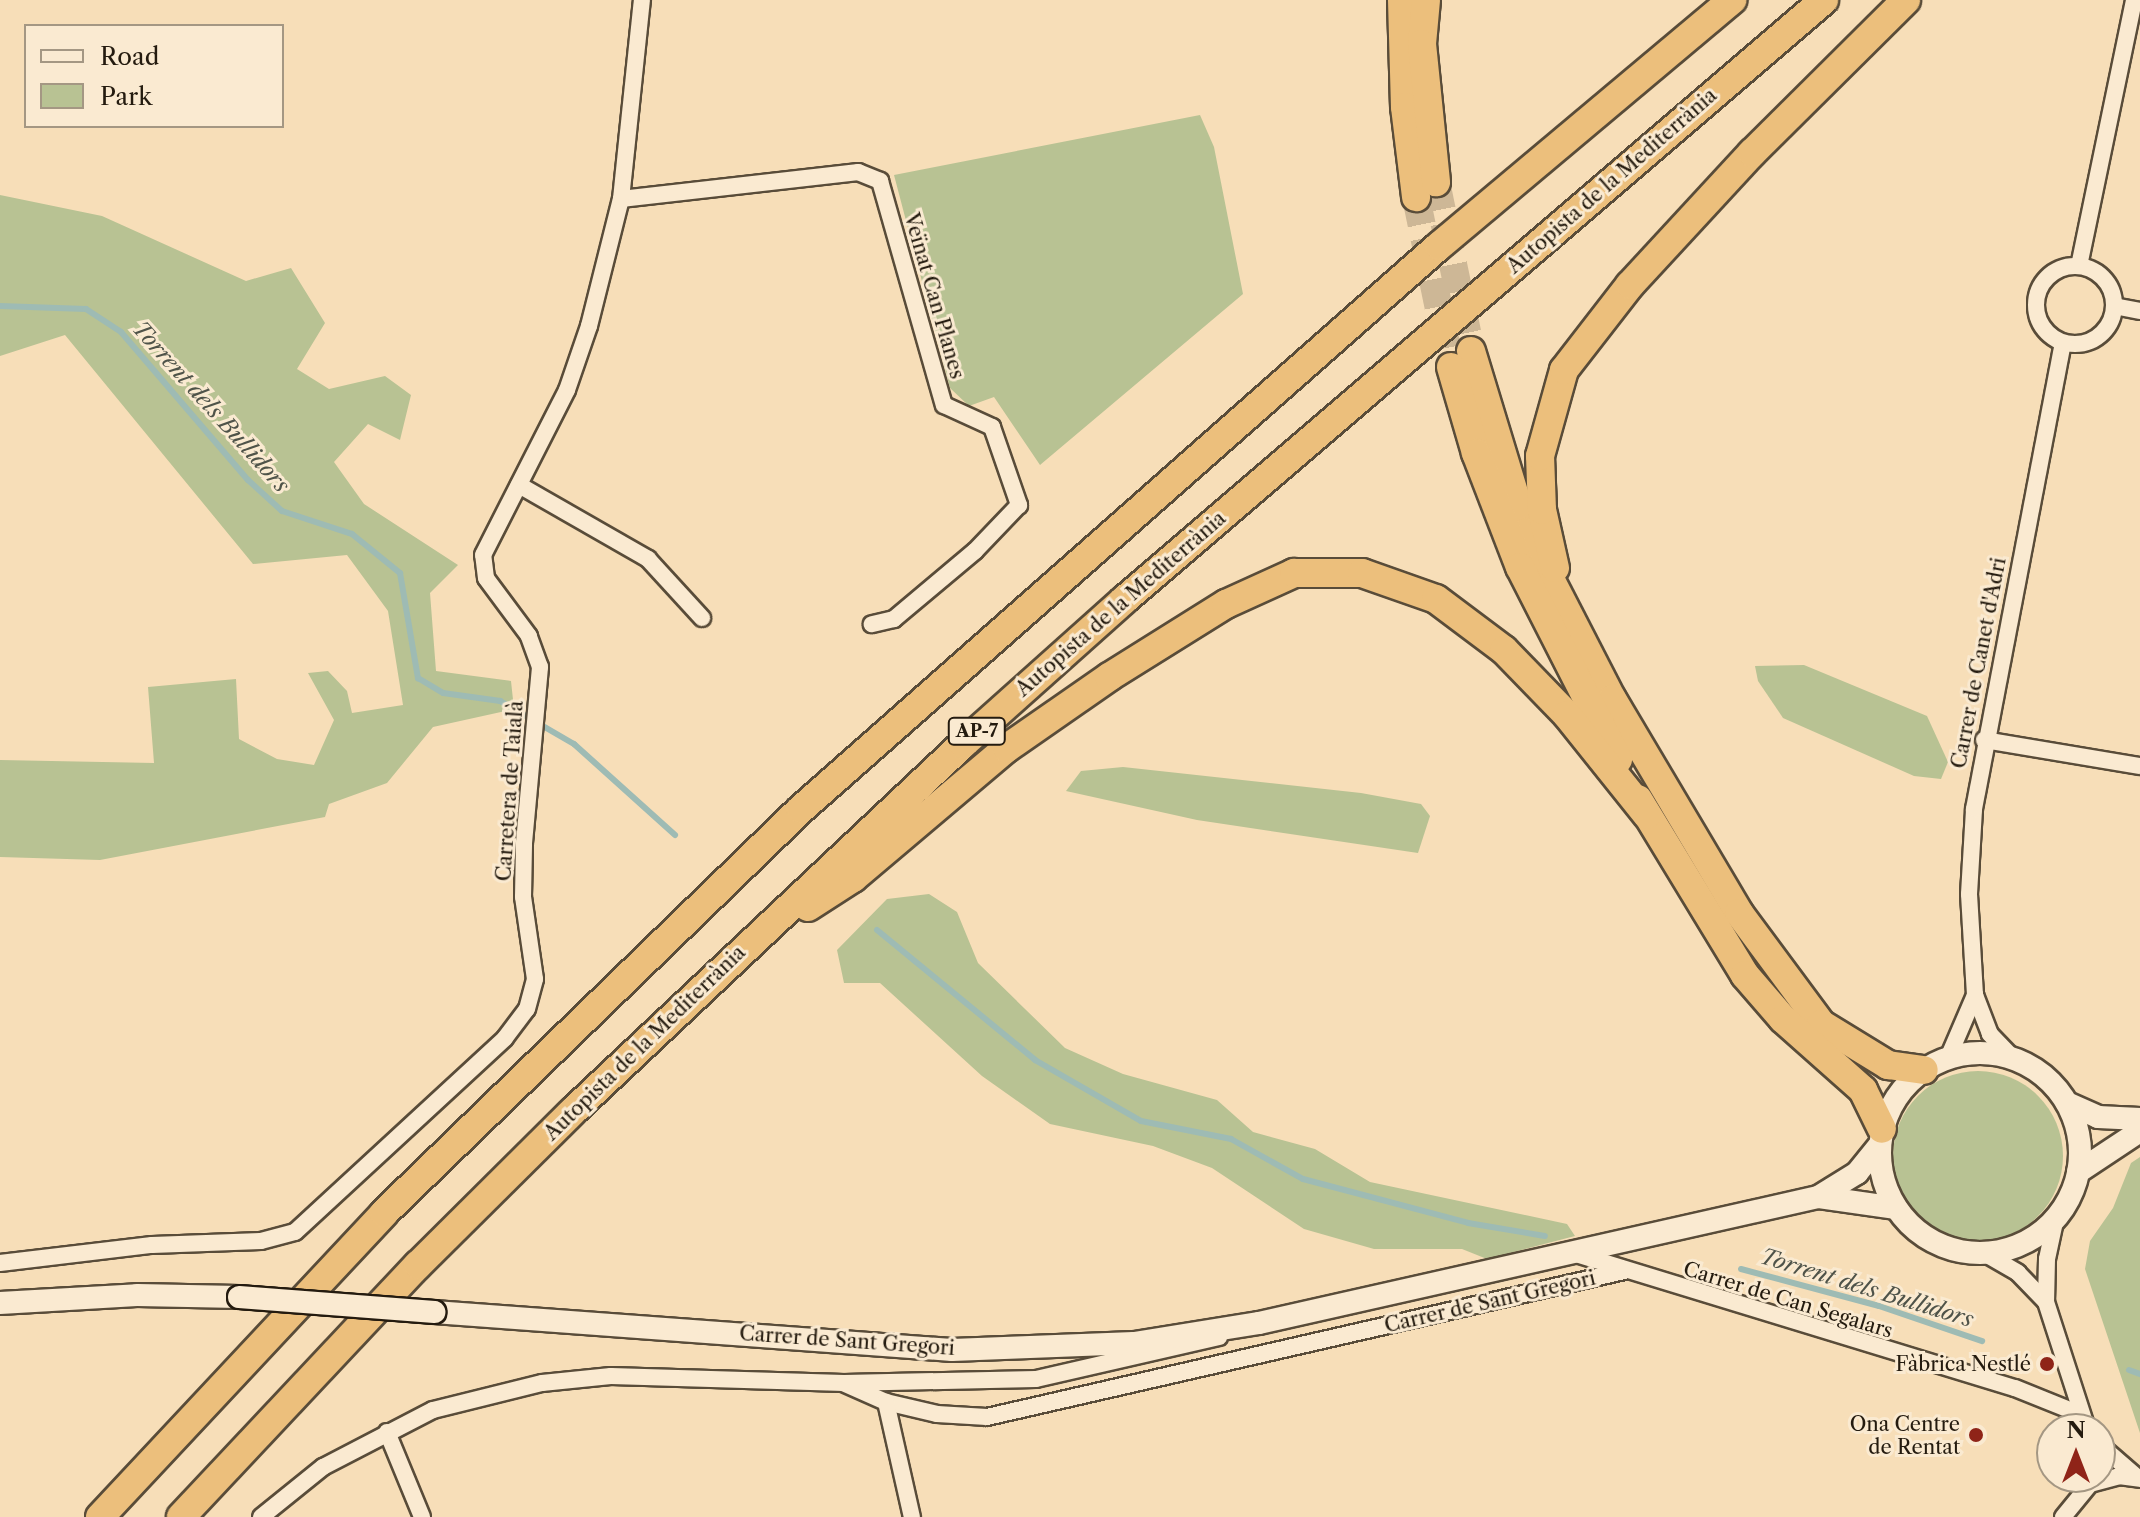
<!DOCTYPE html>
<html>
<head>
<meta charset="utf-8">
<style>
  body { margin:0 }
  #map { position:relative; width:2140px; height:1517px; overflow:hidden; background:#f7deb8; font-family:"Libre Caslon Text",serif }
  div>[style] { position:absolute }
  .green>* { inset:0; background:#b8c293 }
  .round { border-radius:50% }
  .stream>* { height:6px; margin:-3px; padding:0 3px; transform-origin:3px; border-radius:3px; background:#9ebbb4 }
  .motorway-tunnel>* { height:28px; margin-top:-14px; transform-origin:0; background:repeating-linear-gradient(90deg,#cdb796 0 28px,transparent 0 42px) }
  .roads { filter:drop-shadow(2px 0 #594c39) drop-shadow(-2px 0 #594c39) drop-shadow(0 2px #594c39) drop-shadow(0 -2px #594c39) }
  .minor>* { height:16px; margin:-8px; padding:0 8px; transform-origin:8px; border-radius:8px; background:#faead1 }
  .minor>.ring { margin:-8px; padding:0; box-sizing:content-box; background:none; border:16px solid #faead1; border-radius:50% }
  .secondary>* { height:22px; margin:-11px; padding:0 11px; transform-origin:11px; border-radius:11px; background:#faead1 }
  .secondary>.ring { margin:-11px; padding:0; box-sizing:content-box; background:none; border:22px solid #faead1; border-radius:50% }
  .motorway>* { height:28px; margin:-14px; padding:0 14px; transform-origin:14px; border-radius:14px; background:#ecbf7c }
  .bridges { filter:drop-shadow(2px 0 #241b0f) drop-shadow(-2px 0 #241b0f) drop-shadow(0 2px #241b0f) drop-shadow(0 -2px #241b0f) }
  .secondary-bridge>* { height:22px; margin:-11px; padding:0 11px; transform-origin:11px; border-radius:11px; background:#faead1 }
  .dots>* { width:22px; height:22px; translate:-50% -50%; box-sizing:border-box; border:4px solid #faead1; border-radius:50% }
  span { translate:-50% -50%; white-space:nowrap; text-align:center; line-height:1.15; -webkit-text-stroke:6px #faead1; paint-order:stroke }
  .shield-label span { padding:2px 6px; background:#faead1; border:2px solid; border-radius:6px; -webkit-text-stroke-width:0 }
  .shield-label { font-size:18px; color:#241b0f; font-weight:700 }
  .street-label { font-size:20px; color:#241b0f }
  .poi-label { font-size:20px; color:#241b0f }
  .right { translate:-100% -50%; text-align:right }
  .water-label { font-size:22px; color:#4f5349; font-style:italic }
  .legend { position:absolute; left:24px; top:24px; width:260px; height:104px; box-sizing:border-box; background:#faead1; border:2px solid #a49783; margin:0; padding:10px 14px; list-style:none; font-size:24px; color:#241b0f }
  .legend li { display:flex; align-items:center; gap:16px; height:40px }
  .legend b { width:40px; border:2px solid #a49783 }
  .north { position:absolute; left:2036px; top:1413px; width:80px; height:80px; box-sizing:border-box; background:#faead1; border:2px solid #a49783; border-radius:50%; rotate:0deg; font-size:22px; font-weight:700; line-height:32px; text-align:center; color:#241b0f }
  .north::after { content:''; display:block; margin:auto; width:28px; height:36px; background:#8f2418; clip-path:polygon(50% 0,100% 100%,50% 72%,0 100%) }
</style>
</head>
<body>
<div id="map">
  <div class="green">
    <div style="clip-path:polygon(1200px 115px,1214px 147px,1243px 294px,1040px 465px,994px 397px,969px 406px,950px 388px,894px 175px)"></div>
    <div style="clip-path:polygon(0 195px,102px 216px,246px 281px,291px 268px,325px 323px,297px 369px,329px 389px,385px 376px,411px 395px,400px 440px,368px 424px,334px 462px,364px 504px,458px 565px,430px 593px,436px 671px,511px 681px,514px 709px,433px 727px,387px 783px,329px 804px,325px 817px,100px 860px,0 857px,0 760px,154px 763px,148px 687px,236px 679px,239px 739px,277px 759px,314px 765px,334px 720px,308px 673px,328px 671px,347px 691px,352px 713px,403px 705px,388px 611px,347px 555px,253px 564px,65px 335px,0 356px)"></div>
    <div style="clip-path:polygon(1804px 665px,1927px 716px,1948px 762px,1941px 779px,1914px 776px,1783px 718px,1758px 681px,1755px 666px)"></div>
    <div style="clip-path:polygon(1123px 767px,1361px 793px,1421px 804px,1430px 816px,1418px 853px,1197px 820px,1066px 791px,1081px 771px)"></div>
    <div style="clip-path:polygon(929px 894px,957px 912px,978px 963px,1065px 1048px,1123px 1074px,1217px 1100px,1253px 1132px,1315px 1149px,1370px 1182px,1567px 1224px,1575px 1236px,1487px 1259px,1462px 1249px,1374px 1249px,1304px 1229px,1212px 1168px,1153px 1146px,1050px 1124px,982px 1076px,880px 983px,844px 983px,837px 950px,887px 899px)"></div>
    <div class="round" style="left:1893px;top:1071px;width:170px;height:170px"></div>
    <div style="clip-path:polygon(2140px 1157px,2140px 1433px,2085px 1269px,2090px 1241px,2113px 1208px,2131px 1163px)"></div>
  </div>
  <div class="stream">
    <div style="left:0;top:306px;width:86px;rotate:2deg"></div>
    <div style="left:86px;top:309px;width:42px;rotate:33.3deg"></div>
    <div style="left:121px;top:332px;width:195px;rotate:49.4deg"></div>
    <div style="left:248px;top:480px;width:46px;rotate:42.4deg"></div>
    <div style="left:282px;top:511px;width:74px;rotate:18.2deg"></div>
    <div style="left:352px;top:534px;width:62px;rotate:39.1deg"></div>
    <div style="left:400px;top:573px;width:107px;rotate:80.3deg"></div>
    <div style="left:418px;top:678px;width:29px;rotate:31deg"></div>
    <div style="left:443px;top:693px;width:58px;rotate:8deg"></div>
    <div style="left:500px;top:701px;width:86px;rotate:30.2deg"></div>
    <div style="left:574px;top:744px;width:136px;rotate:42deg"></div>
    <div style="left:877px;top:930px;width:205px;rotate:39.4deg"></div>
    <div style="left:1035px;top:1060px;width:122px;rotate:29.9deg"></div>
    <div style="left:1141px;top:1121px;width:92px;rotate:11.3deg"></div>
    <div style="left:1231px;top:1139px;width:82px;rotate:29.1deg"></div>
    <div style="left:1303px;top:1179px;width:171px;rotate:14.9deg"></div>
    <div style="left:1468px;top:1223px;width:78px;rotate:9.6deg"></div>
    <div style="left:1741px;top:1269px;width:143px;rotate:15deg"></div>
    <div style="left:1879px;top:1306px;width:109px;rotate:18.8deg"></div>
    <div style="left:2129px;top:1370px;width:12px;rotate:20deg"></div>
  </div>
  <div class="motorway-tunnel">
    <div style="left:1436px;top:182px;width:173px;rotate:78.3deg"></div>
    <div style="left:1416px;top:197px;width:174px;rotate:78.4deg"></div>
  </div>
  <div class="roads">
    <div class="minor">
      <div style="left:621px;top:199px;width:239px;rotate:-6.5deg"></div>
      <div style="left:858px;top:172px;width:24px;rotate:22deg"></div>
      <div style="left:880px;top:181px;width:233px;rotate:74.1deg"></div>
      <div style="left:944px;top:405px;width:53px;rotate:24.6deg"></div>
      <div style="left:992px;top:427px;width:83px;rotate:70.9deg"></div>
      <div style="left:1019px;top:505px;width:64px;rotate:133.7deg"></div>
      <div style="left:975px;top:551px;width:106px;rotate:140deg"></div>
      <div style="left:894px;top:619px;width:23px;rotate:167deg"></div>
      <div class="ring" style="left:2036px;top:266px;width:62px;height:62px"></div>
      <div style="left:2079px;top:266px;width:272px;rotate:-78.3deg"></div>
      <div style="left:2114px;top:306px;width:26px;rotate:11deg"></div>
      <div style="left:519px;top:485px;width:149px;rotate:29.8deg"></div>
      <div style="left:648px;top:559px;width:80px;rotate:47.5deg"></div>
      <div style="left:1984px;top:740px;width:158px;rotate:9.5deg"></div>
      <div style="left:1948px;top:1058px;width:69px;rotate:-66.8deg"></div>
      <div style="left:2014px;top:1059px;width:35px;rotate:-134deg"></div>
      <div style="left:1990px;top:1034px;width:42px;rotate:-111deg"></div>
      <div style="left:1975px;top:995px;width:101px;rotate:-93.4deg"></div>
      <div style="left:1969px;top:894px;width:85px;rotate:-86.6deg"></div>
      <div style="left:1974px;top:809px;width:474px;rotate:-79.2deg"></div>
      <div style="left:2056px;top:1217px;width:43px;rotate:102.1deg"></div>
      <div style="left:2047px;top:1259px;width:43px;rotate:91.3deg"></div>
      <div style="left:2046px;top:1302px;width:133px;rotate:72.1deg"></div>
      <div style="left:1573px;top:1253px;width:462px;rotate:17deg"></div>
      <div style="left:2015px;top:1388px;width:72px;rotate:21.9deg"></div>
      <div style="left:1984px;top:1253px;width:39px;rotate:30deg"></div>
      <div style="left:2018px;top:1273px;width:40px;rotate:46deg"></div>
      <div style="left:0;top:1263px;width:153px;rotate:-6.8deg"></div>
      <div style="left:152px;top:1245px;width:109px;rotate:-2.1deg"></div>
      <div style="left:261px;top:1241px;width:35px;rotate:-15deg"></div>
      <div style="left:295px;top:1232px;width:286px;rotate:-42.7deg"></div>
      <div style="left:505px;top:1038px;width:36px;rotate:-53deg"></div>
      <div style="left:527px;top:1009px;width:31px;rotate:-75deg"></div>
      <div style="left:535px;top:979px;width:83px;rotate:-98.3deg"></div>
      <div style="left:523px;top:897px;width:54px;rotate:-88.9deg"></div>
      <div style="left:524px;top:843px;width:177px;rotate:-84.8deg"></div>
      <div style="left:540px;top:667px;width:33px;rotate:-110deg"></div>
      <div style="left:529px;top:636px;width:72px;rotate:-126.6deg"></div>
      <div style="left:486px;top:578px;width:23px;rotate:-97deg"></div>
      <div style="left:483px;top:555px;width:185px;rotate:-63deg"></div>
      <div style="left:567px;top:390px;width:68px;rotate:-71deg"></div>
      <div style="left:589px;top:326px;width:131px;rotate:-75.9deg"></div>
      <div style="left:621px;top:199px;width:200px;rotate:-84deg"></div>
      <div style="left:845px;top:1384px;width:45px;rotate:23.7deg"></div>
      <div style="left:886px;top:1402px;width:52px;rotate:13.2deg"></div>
      <div style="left:937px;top:1414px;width:50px;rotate:3.4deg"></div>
      <div style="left:987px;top:1417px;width:654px;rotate:-12.91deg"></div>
      <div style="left:886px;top:1402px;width:118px;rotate:77.3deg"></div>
      <div style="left:387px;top:1432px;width:92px;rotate:67.6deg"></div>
      <div style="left:2100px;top:1445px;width:50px;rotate:41deg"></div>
      <div style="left:261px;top:1517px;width:80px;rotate:-38.9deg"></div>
      <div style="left:323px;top:1467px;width:124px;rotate:-27.4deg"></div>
      <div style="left:433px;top:1410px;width:112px;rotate:-13.9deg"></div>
      <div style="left:542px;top:1383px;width:69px;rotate:-5.8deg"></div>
      <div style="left:611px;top:1376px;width:233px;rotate:1.7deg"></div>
      <div style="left:844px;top:1383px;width:192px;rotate:-1.2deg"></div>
      <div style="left:1036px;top:1379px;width:188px;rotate:-12.9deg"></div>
      <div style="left:2063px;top:1517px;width:43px;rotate:-50.7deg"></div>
      <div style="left:2090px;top:1484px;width:30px;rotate:-15deg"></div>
      <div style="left:2119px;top:1476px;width:21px;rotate:8deg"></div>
    </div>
    <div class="secondary">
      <div class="ring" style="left:1880px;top:1053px;width:178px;height:178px"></div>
      <div style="left:2067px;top:1103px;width:34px;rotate:24deg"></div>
      <div style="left:2098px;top:1117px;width:42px;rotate:2.7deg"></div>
      <div style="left:2078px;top:1172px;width:74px;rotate:-33.5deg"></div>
      <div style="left:1819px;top:1197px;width:78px;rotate:8.1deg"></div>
      <div style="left:0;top:1303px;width:137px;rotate:-3.3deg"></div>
      <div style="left:137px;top:1295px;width:102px;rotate:1.1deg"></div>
      <div style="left:434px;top:1312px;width:519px;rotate:4.2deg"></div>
      <div style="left:952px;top:1350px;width:182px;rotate:-2.2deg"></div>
      <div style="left:1134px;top:1343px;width:127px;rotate:-9.1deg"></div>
      <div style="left:1259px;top:1323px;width:573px;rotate:-12.7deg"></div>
      <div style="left:1818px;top:1197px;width:46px;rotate:-31.6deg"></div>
      <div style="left:1857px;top:1173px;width:36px;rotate:-51deg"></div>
    </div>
    <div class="motorway">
      <div style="left:1402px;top:0;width:107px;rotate:88.4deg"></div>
      <div style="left:1405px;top:107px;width:91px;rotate:83deg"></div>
      <div style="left:1426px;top:0;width:44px;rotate:95.2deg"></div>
      <div style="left:1422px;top:44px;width:139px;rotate:84.2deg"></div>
      <div style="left:1471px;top:351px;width:189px;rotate:73.1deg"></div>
      <div style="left:1526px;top:532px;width:188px;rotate:62.8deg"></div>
      <div style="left:1612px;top:699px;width:249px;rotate:59.3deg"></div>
      <div style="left:1739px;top:913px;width:138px;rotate:53.5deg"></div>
      <div style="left:1821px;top:1024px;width:79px;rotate:31.5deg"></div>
      <div style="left:1888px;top:1065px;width:36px;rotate:8deg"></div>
      <div style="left:1451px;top:367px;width:90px;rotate:73.8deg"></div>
      <div style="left:1476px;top:453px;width:122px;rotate:68.9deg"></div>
      <div style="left:1520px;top:567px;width:216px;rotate:63deg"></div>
      <div style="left:1555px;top:568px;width:59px;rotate:-102.6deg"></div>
      <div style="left:1542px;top:510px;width:54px;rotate:-92.1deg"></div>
      <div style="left:1540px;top:456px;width:89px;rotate:-74.4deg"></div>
      <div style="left:1564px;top:370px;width:108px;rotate:-52.2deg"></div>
      <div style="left:1630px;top:285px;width:180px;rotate:-47.3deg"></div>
      <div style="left:1752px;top:153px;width:217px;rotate:-44.8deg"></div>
      <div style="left:1638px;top:799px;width:206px;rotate:58.7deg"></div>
      <div style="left:1745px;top:975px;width:58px;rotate:49.2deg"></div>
      <div style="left:1783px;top:1019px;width:107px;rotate:41.6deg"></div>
      <div style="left:1863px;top:1090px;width:43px;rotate:64deg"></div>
      <div style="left:808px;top:907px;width:54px;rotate:-32.8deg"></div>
      <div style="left:853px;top:878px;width:202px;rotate:-40.2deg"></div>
      <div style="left:1007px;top:748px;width:124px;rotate:-34.8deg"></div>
      <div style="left:1109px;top:677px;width:138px;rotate:-32deg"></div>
      <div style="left:1226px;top:604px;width:75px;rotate:-24.5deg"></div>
      <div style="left:1294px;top:573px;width:68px"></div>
      <div style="left:1362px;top:573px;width:78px;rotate:19.4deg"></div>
      <div style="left:1436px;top:599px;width:85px;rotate:36.9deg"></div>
      <div style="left:1504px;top:650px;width:91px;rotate:45.9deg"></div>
      <div style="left:1567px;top:715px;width:128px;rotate:51.3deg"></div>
      <div style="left:100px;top:1517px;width:416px;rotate:-46.9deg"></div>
      <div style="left:384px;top:1213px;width:581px;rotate:-44.09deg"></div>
      <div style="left:801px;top:809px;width:851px;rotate:-41.43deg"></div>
      <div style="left:1439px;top:246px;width:383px;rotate:-40deg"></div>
      <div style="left:181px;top:1517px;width:346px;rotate:-46.8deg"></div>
      <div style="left:418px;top:1265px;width:217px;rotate:-44.8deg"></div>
      <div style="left:572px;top:1112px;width:537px;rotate:-43.26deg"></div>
      <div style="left:963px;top:744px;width:216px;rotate:-41.8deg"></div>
      <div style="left:1124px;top:600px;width:922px;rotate:-40.6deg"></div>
    </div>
  </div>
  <div class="bridges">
    <div class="secondary-bridge">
      <div style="left:239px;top:1297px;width:196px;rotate:4.4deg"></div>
    </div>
  </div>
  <div class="dots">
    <div style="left:2047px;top:1364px;background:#8f2418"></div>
    <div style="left:1976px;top:1435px;background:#8f2418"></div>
  </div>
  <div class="shield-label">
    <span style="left:977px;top:731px">AP-7</span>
  </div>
  <div class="street-label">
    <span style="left:1612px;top:181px;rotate:-41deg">Autopista de la Mediterrània</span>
    <span style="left:934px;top:296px;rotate:74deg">Veïnat Can Planes</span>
    <span style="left:1121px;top:604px;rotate:-41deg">Autopista de la Mediterrània</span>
    <span style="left:1979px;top:663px;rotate:-79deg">Carrer de Canet d'Adri</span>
    <span style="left:510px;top:791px;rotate:-86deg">Carretera de Taialà</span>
    <span style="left:645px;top:1043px;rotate:-44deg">Autopista de la Mediterrània</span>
    <span style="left:1788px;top:1300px;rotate:17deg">Carrer de Can Segalars</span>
    <span style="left:1490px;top:1302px;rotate:-13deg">Carrer de Sant Gregori</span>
    <span style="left:847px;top:1341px;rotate:4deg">Carrer de Sant Gregori</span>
  </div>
  <div class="poi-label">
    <span class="right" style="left:2031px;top:1364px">Fàbrica Nestlé</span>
    <span class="right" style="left:1960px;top:1436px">Ona Centre<br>de Rentat</span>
  </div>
  <div class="water-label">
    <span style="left:211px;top:407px;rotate:48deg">Torrent dels Bullidors</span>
    <span style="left:1867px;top:1288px;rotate:17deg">Torrent dels Bullidors</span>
  </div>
  <ul class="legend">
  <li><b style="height:10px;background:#faead1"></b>Road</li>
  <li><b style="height:22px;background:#b8c293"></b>Park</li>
  </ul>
  <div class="north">N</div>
</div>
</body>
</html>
